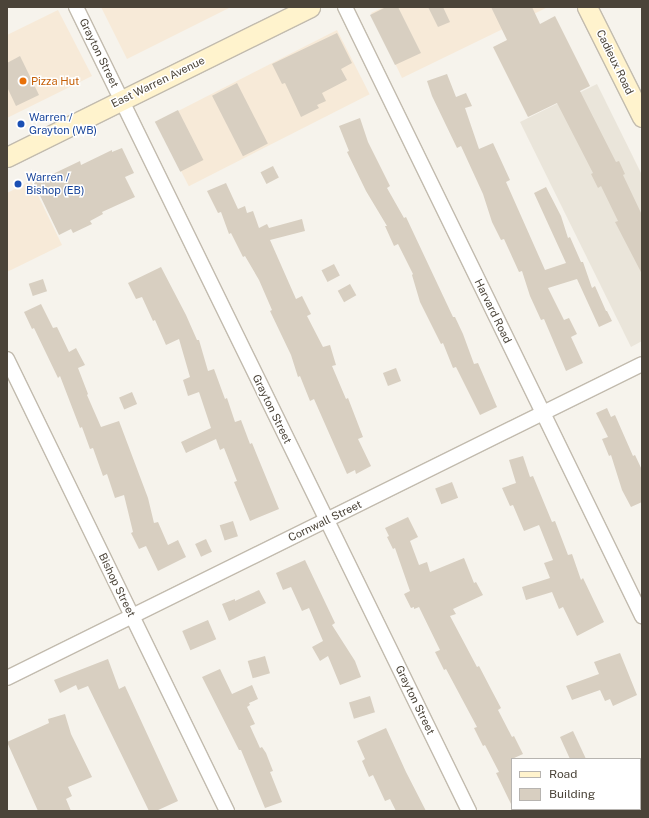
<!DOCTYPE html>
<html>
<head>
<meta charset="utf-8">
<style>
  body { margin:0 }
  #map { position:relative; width:649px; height:818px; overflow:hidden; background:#f6f3ec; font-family:"Public Sans",sans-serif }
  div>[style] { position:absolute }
  .residential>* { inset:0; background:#eae5da }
  .commercial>* { inset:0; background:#f7ead8; transform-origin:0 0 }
  .building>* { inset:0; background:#d8cfc1; transform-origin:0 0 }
  .roads { filter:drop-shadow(1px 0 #c2bbae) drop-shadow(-1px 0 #c2bbae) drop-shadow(0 1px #c2bbae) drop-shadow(0 -1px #c2bbae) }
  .street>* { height:14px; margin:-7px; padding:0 7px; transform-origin:7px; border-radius:7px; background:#fff }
  .secondary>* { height:19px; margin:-9.5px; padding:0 9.5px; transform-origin:9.5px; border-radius:9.5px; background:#fff3cd }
  .dots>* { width:11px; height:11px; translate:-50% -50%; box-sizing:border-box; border:2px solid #fff; border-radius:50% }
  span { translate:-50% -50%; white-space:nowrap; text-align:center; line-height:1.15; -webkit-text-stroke:3px #fff; paint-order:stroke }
  .street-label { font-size:11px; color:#4b4439 }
  .food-label { font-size:11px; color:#c56008 }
  .left { translate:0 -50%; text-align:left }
  .transit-label { font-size:11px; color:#164399 }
  .frame { position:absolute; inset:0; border:8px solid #4b4439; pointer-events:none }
  .legend { position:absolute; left:511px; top:758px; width:130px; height:52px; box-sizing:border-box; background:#fff; border:1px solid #b7b4b0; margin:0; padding:5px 7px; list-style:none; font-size:12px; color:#4b4439 }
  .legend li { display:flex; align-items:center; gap:8px; height:20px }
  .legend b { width:20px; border:1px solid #b7b4b0 }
</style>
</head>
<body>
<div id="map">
  <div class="residential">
    <div style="clip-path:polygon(597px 84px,642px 175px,642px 341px,631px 347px,520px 122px)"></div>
  </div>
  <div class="commercial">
    <div style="clip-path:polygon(101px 7px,231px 7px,127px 59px)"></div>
    <div style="clip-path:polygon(384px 7px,548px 7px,402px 78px,371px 13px)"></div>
    <div style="clip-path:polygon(58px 10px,92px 76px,7px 118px,7px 35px)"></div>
    <div style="left:337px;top:30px;width:72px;height:203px;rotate:63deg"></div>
    <div style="clip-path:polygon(31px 181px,62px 245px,7px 272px,7px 193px)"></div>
  </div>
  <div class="building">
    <div style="clip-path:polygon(386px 7px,398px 7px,421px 53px,395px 65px,370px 15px)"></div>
    <div style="clip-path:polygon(428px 7px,443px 7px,450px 22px,438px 27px)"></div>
    <div style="clip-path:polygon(491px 7px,532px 7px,540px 24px,555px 16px,590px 86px,580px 91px,616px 162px,619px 161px,625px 174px,623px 175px,642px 215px,642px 274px,615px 222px,618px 221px,601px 186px,598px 188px,591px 174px,593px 173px,557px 103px,528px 117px,493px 47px,507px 40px)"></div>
    <div style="clip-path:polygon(337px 33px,352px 63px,341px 69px,347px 80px,322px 93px,326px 101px,317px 105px,319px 108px,301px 117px,285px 83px,282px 84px,272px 64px)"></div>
    <div style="clip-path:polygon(20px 56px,39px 95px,16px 106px,7px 87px,7px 63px)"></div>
    <div style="clip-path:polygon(447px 74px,456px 97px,466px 93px,472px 106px,465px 108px,479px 149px,493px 143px,510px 180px,506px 182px,545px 270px,566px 263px,534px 193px,546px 187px,561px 216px,568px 238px,570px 237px,581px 262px,583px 262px,592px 288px,595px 286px,606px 311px,607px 311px,612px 321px,599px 327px,577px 279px,548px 288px,564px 320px,569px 318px,577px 334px,571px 337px,583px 363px,566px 371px,544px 319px,541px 320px,530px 296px,522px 271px,519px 272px,504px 239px,501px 240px,492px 222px,483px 194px,461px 146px,457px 148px,432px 96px,427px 81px)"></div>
    <div style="left:237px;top:83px;width:68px;height:28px;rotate:63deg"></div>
    <div style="left:178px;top:110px;width:56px;height:26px;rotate:63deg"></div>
    <div style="clip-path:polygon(360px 118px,368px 142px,390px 186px,387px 188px,404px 218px,406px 217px,453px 317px,455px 317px,463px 334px,474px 364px,478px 363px,497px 407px,480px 415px,456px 367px,453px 368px,443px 343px,441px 344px,420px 302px,412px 275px,413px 274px,398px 244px,394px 246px,385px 226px,387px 226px,366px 191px,347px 152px,349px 151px,339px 126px)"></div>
    <div style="clip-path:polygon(122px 148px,134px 173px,125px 177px,135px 197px,102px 212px,103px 214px,90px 221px,92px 224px,73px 233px,71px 229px,59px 235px,34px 183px,80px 161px,81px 165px,112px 150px,112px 152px)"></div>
    <div style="left:273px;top:166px;width:13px;height:14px;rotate:63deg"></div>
    <div style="clip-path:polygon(226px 183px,238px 209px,245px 206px,247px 213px,253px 211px,259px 228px,267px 224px,269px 228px,302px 219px,305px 231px,270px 240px,296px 299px,302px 296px,311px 314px,307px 316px,323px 347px,330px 345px,336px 365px,332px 366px,346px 399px,348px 398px,363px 437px,358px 439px,371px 466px,356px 474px,355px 470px,347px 474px,314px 399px,310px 401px,300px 376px,298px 377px,291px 355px,270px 311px,272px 310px,259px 280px,245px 256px,243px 257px,231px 233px,229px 234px,221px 212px,218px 213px,207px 191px)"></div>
    <div style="left:334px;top:264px;width:13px;height:14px;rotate:63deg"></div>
    <div style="clip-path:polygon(161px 267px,186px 315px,197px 340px,199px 340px,208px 371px,214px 369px,225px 399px,227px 398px,235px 422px,241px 420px,250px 444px,252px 443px,279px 509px,250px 521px,234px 482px,237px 481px,224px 448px,220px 450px,216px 439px,186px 453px,181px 442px,211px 428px,199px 392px,188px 396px,183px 380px,190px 377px,179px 339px,166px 345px,155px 320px,153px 321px,142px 297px,136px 299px,128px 283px)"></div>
    <div style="left:43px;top:279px;width:13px;height:15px;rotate:72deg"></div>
    <div style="left:350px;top:284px;width:13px;height:14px;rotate:61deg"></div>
    <div style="clip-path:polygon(41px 304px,53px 328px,57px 327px,69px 352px,76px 348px,85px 365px,78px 368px,88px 394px,87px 395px,101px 427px,119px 421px,148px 498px,154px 523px,158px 522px,168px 545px,178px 540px,186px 557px,158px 571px,146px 546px,139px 549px,131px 533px,133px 532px,124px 495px,115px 498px,107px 474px,103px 476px,93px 448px,90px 449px,82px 427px,80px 428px,60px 376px,58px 378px,34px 328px,32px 329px,24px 312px)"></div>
    <div style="left:396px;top:368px;width:14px;height:14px;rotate:69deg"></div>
    <div style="left:132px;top:392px;width:13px;height:14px;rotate:67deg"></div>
    <div style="clip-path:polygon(607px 408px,611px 417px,615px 415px,633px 456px,635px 455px,642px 470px,642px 502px,631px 507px,622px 490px,611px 455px,609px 456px,602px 439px,608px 437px,596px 413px)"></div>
    <div style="clip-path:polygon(523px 456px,530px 477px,533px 476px,552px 522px,555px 521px,568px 555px,572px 554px,581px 580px,583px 578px,604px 622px,577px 636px,563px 607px,559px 609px,552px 592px,526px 600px,522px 587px,550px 578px,544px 563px,553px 560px,539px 525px,524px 531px,513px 505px,510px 506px,502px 488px,516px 483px,509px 460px)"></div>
    <div style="left:452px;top:482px;width:17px;height:18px;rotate:69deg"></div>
    <div style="clip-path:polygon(408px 517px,418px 537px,410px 541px,419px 565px,427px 562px,430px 572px,464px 558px,474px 583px,476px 582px,483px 595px,453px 609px,456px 614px,450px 616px,477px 667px,479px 666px,492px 691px,501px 708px,498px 710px,512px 737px,514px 736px,523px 754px,512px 759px,512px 806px,496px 773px,499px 772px,485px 745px,483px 746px,474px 728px,477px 727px,446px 669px,444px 670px,435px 652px,440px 650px,419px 607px,414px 609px,414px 607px,411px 608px,404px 594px,410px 591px,395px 548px,393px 549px,387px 537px,389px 536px,385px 528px)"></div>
    <div style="left:233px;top:521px;width:16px;height:14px;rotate:72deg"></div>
    <div style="left:206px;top:539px;width:14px;height:12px;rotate:65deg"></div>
    <div style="clip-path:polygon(305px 560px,335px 623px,332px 625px,355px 661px,361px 677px,340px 685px,328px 656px,320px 661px,312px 647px,323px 641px,309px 608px,302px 611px,291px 587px,283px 590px,276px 573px)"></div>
    <div style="clip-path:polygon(259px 590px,266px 603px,229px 621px,222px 604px,235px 599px,235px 601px)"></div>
    <div style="left:208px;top:620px;width:21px;height:28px;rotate:67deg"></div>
    <div style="clip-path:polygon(620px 653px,637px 695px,613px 706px,610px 699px,605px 701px,600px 690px,572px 700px,566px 686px,599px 674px,594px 662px)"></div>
    <div style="left:265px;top:656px;width:18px;height:18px;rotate:74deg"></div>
    <div style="clip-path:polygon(108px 659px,119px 689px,125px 686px,178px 801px,156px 811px,149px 811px,88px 686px,78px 690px,76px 685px,60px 693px,54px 680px)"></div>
    <div style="clip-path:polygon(220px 669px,232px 694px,252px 685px,258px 699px,249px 703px,250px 705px,247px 707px,255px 724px,250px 726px,260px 748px,262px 747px,266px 753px,273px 771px,270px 772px,282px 802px,265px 808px,241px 750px,239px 750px,202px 677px)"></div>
    <div style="left:370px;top:696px;width:17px;height:22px;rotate:73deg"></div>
    <div style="clip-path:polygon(65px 714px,71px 734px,92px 777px,68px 787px,72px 796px,66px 799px,71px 811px,38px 811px,7px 742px,49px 723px,48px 719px)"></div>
    <div style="clip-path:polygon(386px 728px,406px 772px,426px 811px,396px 811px,390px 799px,385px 801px,373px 775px,369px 777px,362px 761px,365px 759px,357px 741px)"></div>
    <div style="clip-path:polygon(573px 731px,586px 759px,570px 759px,560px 737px)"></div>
  </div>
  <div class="roads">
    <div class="street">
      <div style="left:76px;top:7px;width:895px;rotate:63.95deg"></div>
      <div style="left:345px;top:7px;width:678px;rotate:64deg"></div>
      <div style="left:7px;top:359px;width:503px;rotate:64.05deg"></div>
      <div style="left:7px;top:678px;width:708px;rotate:-26.31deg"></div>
    </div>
    <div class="secondary">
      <div style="left:587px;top:7px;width:123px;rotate:63.4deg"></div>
      <div style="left:7px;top:157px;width:338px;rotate:-26.3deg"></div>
    </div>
  </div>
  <div class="dots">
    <div style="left:23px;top:81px;background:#e8710a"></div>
    <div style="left:21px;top:124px;background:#1a4fb4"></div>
    <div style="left:18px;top:184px;background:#1a4fb4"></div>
  </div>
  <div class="street-label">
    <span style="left:99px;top:53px;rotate:64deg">Grayton Street</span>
    <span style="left:615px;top:62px;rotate:64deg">Cadieux Road</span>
    <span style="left:158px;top:82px;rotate:-26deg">East Warren Avenue</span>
    <span style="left:493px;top:311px;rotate:64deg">Harvard Road</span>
    <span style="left:272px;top:409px;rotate:64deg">Grayton Street</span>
    <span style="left:325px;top:521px;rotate:-26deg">Cornwall Street</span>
    <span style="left:117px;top:585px;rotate:64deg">Bishop Street</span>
    <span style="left:415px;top:700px;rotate:64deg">Grayton Street</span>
  </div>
  <div class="food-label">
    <span class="left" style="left:31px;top:81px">Pizza Hut</span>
  </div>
  <div class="transit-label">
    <span class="left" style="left:29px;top:124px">Warren /<br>Grayton (WB)</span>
    <span class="left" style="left:26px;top:184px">Warren /<br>Bishop (EB)</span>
  </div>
  <div class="frame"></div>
  <ul class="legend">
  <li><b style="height:5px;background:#fff3cd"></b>Road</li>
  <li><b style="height:11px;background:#d8cfc1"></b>Building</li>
  </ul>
</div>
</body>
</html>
